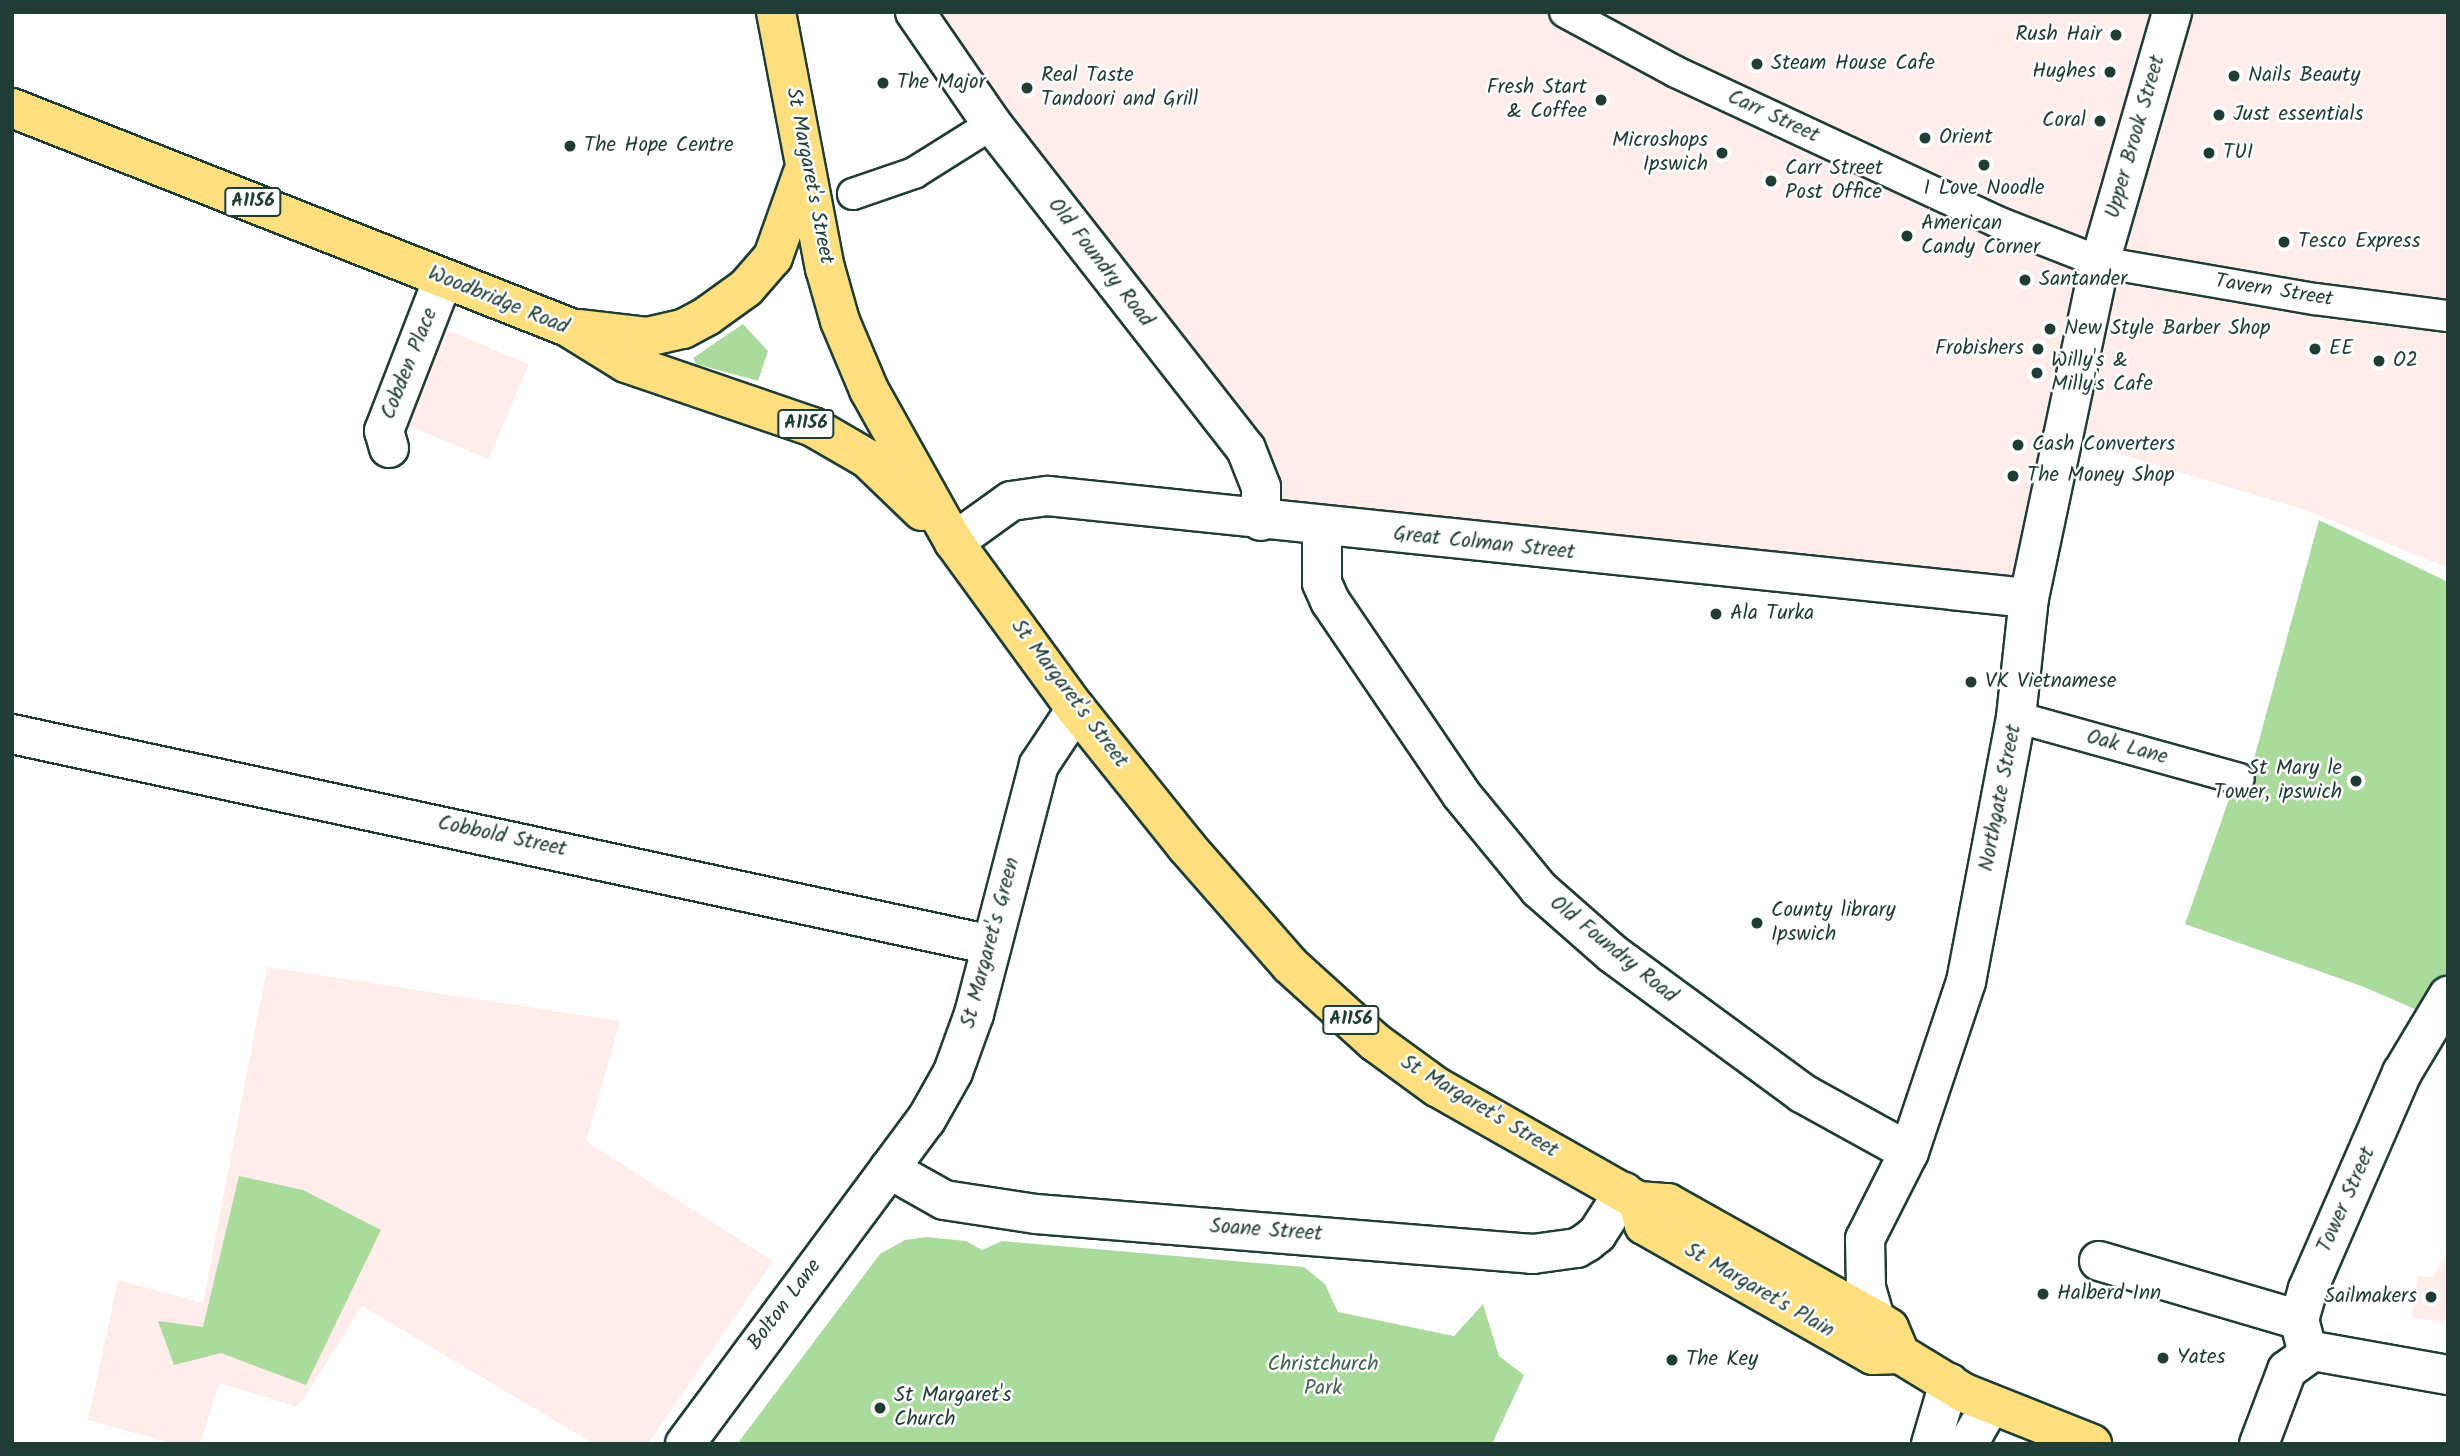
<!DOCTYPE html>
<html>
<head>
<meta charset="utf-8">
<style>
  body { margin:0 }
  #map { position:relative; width:2460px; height:1456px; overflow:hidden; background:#fff; font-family:Kalam,sans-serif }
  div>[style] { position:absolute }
  .built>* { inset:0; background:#ffedeb; transform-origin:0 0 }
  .green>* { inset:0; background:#aadb9c }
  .roads { filter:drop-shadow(2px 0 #1f3d34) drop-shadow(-2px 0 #1f3d34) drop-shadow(0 2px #1f3d34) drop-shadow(0 -2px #1f3d34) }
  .pedestrian>* { height:30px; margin:-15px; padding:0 15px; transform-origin:15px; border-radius:15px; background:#fff }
  .minor>* { height:38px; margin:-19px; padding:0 19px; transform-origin:19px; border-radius:19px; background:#fff }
  .tertiary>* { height:38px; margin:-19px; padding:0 19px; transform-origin:19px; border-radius:19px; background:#fff }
  .secondary>* { height:38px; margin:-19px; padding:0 19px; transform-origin:19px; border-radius:19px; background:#fff }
  .primary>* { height:38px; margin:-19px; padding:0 19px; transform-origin:19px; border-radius:19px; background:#fedf80 }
  .dots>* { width:19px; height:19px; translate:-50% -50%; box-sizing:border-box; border:4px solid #fff; border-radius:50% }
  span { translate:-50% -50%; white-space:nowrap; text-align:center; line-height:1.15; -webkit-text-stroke:5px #fff; paint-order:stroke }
  .shield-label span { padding:2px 5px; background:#fff; border:2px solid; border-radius:5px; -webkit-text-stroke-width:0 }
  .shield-label { font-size:19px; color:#1f3d34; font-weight:700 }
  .poi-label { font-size:21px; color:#1f3d34 }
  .right { translate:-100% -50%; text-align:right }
  .left { translate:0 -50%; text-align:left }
  .street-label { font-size:21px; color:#1f3d34 }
  .park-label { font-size:21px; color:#42644e }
  .frame { position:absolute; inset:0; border:14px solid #1f3d34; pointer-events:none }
</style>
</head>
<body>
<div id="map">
  <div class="built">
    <div style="clip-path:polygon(915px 12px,2448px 12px,2448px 568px,2308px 511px,2063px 437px,2029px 598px,1261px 521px,1261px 487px)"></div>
    <div style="left:443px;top:328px;width:93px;height:103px;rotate:23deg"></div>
    <div style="clip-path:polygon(267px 967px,620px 1021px,586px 1141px,773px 1261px,648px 1444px,594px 1444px,362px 1306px,298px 1407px,219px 1383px,200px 1444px,175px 1444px,88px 1420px,118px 1280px,203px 1303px)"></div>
    <div style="clip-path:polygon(2448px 1252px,2448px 1323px,2411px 1317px,2418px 1276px,2433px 1277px)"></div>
  </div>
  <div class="green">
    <div style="clip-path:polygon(743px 324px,768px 351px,758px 381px,696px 364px,693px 358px)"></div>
    <div style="clip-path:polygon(2319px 520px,2448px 582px,2448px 973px,2424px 1013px,2364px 987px,2185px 924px,2234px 785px,2246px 788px)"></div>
    <div style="clip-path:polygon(239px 1176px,303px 1190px,381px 1230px,306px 1385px,221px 1353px,174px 1365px,158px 1321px,203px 1327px)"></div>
    <div style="clip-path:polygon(926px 1237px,966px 1241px,982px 1250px,1002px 1241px,1304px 1267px,1325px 1284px,1338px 1312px,1454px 1336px,1483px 1304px,1499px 1356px,1524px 1375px,1492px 1444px,737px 1444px,880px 1254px,905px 1240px)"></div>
  </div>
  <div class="roads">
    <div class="pedestrian">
      <div style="left:1565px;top:12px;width:126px;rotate:28.4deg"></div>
      <div style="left:1676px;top:72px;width:357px;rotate:25deg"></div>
      <div style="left:2000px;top:223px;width:107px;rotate:21.3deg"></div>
      <div style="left:2100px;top:262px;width:218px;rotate:9.8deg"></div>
      <div style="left:2315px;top:299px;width:134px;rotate:7.3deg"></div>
      <div style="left:853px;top:194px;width:65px;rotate:-19deg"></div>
      <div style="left:914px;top:173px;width:92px;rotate:-32.1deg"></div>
      <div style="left:2016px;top:717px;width:231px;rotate:15.5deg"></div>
    </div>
    <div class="minor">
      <div style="left:915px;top:12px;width:136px;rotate:55.5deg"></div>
      <div style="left:992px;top:124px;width:412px;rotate:52deg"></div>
      <div style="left:1246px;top:449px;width:41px;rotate:68.5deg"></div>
      <div style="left:1261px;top:487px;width:34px;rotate:90deg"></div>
      <div style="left:389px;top:448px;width:18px;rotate:-106deg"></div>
      <div style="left:384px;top:431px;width:163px;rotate:-68.8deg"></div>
      <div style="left:1322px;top:527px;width:56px;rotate:90deg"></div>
      <div style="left:1322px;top:583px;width:20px;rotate:66deg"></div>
      <div style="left:1330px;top:601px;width:233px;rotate:55.8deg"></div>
      <div style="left:1461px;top:794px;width:123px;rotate:50.6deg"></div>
      <div style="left:1539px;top:889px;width:98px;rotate:41.3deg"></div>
      <div style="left:1613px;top:954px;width:235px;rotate:36.3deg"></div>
      <div style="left:1802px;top:1093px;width:122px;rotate:28.9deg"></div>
      <div style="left:954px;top:542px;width:70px;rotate:-35.7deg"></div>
      <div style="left:1011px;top:501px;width:37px;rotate:-8deg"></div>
      <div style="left:1048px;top:496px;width:986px;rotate:5.94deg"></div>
      <div style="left:12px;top:734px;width:1001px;rotate:12.16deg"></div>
      <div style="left:2099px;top:1261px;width:209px;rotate:16.4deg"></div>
      <div style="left:1875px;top:1319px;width:33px;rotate:-106deg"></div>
      <div style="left:1866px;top:1287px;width:48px;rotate:-91.2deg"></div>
      <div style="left:1865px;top:1239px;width:97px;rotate:-63.2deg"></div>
      <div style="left:1909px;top:1152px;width:179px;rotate:-71.5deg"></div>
      <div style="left:1966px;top:982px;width:270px;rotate:-79.3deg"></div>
      <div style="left:2016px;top:717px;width:120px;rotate:-83.8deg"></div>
      <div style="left:2029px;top:598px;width:165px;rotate:-78.1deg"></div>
      <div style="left:2063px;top:437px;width:179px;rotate:-78.1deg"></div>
      <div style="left:2100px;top:262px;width:260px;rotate:-73.9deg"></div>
      <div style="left:2308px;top:1353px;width:34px;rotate:-105deg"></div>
      <div style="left:2299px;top:1320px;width:32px;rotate:-74deg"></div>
      <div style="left:2308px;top:1289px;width:236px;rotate:-66.5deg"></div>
      <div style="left:2402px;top:1073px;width:90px;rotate:-59.1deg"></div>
      <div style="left:2259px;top:1444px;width:79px;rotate:-69.3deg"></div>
      <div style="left:2287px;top:1370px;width:32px;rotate:-36deg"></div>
      <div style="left:2313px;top:1351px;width:137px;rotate:10.1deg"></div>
    </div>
    <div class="tertiary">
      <div style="left:1931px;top:1444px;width:64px;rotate:-73.6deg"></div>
      <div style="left:1968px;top:1444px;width:46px;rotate:-60.1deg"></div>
    </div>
    <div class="secondary">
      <div style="left:889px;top:1169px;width:63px;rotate:29.4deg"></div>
      <div style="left:944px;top:1200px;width:93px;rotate:8.7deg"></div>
      <div style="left:1036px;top:1214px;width:499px;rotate:4.6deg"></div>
      <div style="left:1533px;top:1254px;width:44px;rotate:-7.8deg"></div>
      <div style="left:1577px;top:1248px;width:12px;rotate:-31deg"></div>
      <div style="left:1587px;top:1242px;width:13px;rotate:-39deg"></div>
      <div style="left:1597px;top:1234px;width:50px;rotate:-57.3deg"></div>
      <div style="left:685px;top:1444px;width:404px;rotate:-53.4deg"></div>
      <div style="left:926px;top:1120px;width:55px;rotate:-60.6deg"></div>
      <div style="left:953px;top:1072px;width:62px;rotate:-70.1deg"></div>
      <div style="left:974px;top:1014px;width:257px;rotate:-75.4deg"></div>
      <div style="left:1039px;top:765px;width:67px;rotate:-56.5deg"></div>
    </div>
    <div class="primary">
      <div style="left:776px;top:12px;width:261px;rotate:79.2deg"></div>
      <div style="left:825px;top:268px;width:55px;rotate:74.2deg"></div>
      <div style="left:840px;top:321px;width:75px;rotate:67.2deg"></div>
      <div style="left:869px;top:390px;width:174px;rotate:60.8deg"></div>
      <div style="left:954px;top:542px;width:207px;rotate:53.9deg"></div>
      <div style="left:1076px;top:709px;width:176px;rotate:51.2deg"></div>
      <div style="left:1186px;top:846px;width:158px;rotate:48.8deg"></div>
      <div style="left:1290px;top:965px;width:115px;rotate:42.2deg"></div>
      <div style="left:1375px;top:1042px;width:77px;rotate:36deg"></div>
      <div style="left:1437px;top:1087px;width:231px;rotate:29.6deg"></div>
      <div style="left:1638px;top:1201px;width:30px;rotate:4deg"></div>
      <div style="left:1668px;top:1203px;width:237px;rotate:29.3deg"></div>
      <div style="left:1875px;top:1319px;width:17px;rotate:33deg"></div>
      <div style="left:1889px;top:1328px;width:28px;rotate:67deg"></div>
      <div style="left:12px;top:108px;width:598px;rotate:21.5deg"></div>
      <div style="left:568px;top:327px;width:68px;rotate:31.8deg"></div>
      <div style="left:626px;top:363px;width:198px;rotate:18.9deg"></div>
      <div style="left:813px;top:427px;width:64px;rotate:30.2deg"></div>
      <div style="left:868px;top:459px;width:75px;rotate:43.9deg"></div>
      <div style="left:580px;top:329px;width:67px;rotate:6.8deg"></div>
      <div style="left:647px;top:337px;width:37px;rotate:-13deg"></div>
      <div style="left:683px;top:329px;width:27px;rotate:-28deg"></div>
      <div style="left:707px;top:316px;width:48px;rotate:-35.7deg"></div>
      <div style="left:746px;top:288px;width:41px;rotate:-48.9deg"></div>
      <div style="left:773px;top:257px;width:87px;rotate:-70.5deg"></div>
      <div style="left:1638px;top:1201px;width:25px;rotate:76deg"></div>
      <div style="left:1644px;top:1225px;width:263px;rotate:29.6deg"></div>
      <div style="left:1873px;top:1355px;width:27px;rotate:-2deg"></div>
      <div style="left:1900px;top:1354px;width:75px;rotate:31.4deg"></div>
      <div style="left:1964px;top:1393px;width:138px;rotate:21.7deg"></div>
    </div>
  </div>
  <div class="dots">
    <div style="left:2116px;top:35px;background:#1f3d34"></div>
    <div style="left:1757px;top:64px;background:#1f3d34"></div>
    <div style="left:2110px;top:72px;background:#1f3d34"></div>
    <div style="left:2234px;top:76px;background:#1f3d34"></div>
    <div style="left:883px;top:83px;background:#1f3d34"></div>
    <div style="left:1027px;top:88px;background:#1f3d34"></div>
    <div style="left:1601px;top:100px;background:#1f3d34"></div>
    <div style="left:2219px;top:115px;background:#1f3d34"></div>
    <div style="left:2100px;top:121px;background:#1f3d34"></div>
    <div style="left:1925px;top:138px;background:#1f3d34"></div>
    <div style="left:570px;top:146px;background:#1f3d34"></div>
    <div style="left:1722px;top:153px;background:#1f3d34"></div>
    <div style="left:2209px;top:153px;background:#1f3d34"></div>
    <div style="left:1984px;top:165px;background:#1f3d34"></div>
    <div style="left:1771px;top:181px;background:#1f3d34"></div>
    <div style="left:1907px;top:236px;background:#1f3d34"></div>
    <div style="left:2284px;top:242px;background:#1f3d34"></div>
    <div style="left:2025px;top:280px;background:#1f3d34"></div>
    <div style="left:2050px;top:329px;background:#1f3d34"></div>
    <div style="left:2038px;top:349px;background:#1f3d34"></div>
    <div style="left:2315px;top:349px;background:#1f3d34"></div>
    <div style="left:2379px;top:361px;background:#1f3d34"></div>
    <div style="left:2037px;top:373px;background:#1f3d34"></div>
    <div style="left:2018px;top:445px;background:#1f3d34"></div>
    <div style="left:2013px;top:476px;background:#1f3d34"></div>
    <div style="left:1716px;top:614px;background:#1f3d34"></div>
    <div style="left:1971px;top:682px;background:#1f3d34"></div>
    <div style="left:2356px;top:781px;background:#1f3d34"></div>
    <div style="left:1757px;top:923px;background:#1f3d34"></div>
    <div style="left:2043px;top:1294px;background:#1f3d34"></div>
    <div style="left:2431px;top:1297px;background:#1f3d34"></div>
    <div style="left:2163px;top:1358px;background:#1f3d34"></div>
    <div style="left:1672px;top:1360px;background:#1f3d34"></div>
    <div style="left:880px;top:1408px;background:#1f3d34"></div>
  </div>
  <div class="shield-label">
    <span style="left:253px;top:202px">A1156</span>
    <span style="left:806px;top:424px">A1156</span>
    <span style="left:1351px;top:1020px">A1156</span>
  </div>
  <div class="poi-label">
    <span class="right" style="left:2102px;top:35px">Rush Hair</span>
    <span class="left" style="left:1771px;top:64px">Steam House Cafe</span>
    <span class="right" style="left:2096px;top:72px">Hughes</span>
    <span class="left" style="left:1041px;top:88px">Real Taste<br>Tandoori and Grill</span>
    <span class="left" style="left:2248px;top:76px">Nails Beauty</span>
    <span class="left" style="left:897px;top:83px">The Major</span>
    <span class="right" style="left:1587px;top:100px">Fresh Start<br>&amp; Coffee</span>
    <span class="left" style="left:2233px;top:115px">Just essentials</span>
    <span class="right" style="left:2086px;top:121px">Coral</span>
    <span class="left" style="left:1939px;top:138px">Orient</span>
    <span class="right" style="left:1708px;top:153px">Microshops<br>Ipswich</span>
    <span class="left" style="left:584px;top:146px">The Hope Centre</span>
    <span class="left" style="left:2223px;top:153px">TUI</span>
    <span class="left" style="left:1785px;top:181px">Carr Street<br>Post Office</span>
    <span style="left:1984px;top:189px">I Love Noodle</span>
    <span class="left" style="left:1921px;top:236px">American<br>Candy Corner</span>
    <span class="left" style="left:2298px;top:242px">Tesco Express</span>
    <span class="left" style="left:2039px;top:280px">Santander</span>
    <span class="left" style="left:2064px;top:329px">New Style Barber Shop</span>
    <span class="right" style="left:2024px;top:349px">Frobishers</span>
    <span class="left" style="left:2329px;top:349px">EE</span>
    <span class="left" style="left:2051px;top:373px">Willy's &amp;<br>Milly's Cafe</span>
    <span class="left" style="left:2393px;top:361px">O2</span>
    <span class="left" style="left:2032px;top:445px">Cash Converters</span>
    <span class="left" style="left:2027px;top:476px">The Money Shop</span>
    <span class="left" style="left:1730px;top:614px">Ala Turka</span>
    <span class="left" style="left:1985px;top:682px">VK Vietnamese</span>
    <span class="right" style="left:2342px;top:781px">St Mary le<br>Tower, ipswich</span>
    <span class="left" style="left:1771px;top:923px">County library<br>Ipswich</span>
    <span class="left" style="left:2057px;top:1294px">Halberd Inn</span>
    <span class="right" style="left:2417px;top:1297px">Sailmakers</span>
    <span class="left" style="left:2177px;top:1358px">Yates</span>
    <span class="left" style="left:1686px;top:1360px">The Key</span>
    <span class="left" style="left:894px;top:1408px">St Margaret's<br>Church</span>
  </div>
  <div class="street-label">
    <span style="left:1773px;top:117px;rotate:25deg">Carr Street</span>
    <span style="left:2136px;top:137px;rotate:-74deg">Upper Brook Street</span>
    <span style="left:809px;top:176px;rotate:79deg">St Margaret's Street</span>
    <span style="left:1100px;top:263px;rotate:52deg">Old Foundry Road</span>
    <span style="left:2274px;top:291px;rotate:9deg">Tavern Street</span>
    <span style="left:498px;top:301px;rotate:22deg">Woodbridge Road</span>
    <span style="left:410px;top:364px;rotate:-68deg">Cobden Place</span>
    <span style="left:1484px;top:544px;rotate:6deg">Great Colman Street</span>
    <span style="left:1069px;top:694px;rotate:53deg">St Margaret's Street</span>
    <span style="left:2127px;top:748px;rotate:15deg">Oak Lane</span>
    <span style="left:2001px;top:798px;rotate:-79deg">Northgate Street</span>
    <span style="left:502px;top:837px;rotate:12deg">Cobbold Street</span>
    <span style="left:991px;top:943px;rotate:-75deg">St Margaret's Green</span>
    <span style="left:1613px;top:950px;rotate:39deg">Old Foundry Road</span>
    <span style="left:1479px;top:1107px;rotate:31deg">St Margaret's Street</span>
    <span style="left:2347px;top:1200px;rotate:-66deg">Tower Street</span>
    <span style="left:1266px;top:1231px;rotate:4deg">Soane Street</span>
    <span style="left:1759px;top:1291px;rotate:30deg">St Margaret's Plain</span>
    <span style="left:785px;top:1305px;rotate:-53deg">Bolton Lane</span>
  </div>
  <div class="park-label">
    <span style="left:1323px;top:1377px">Christchurch<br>Park</span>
  </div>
  <div class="frame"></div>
</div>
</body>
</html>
